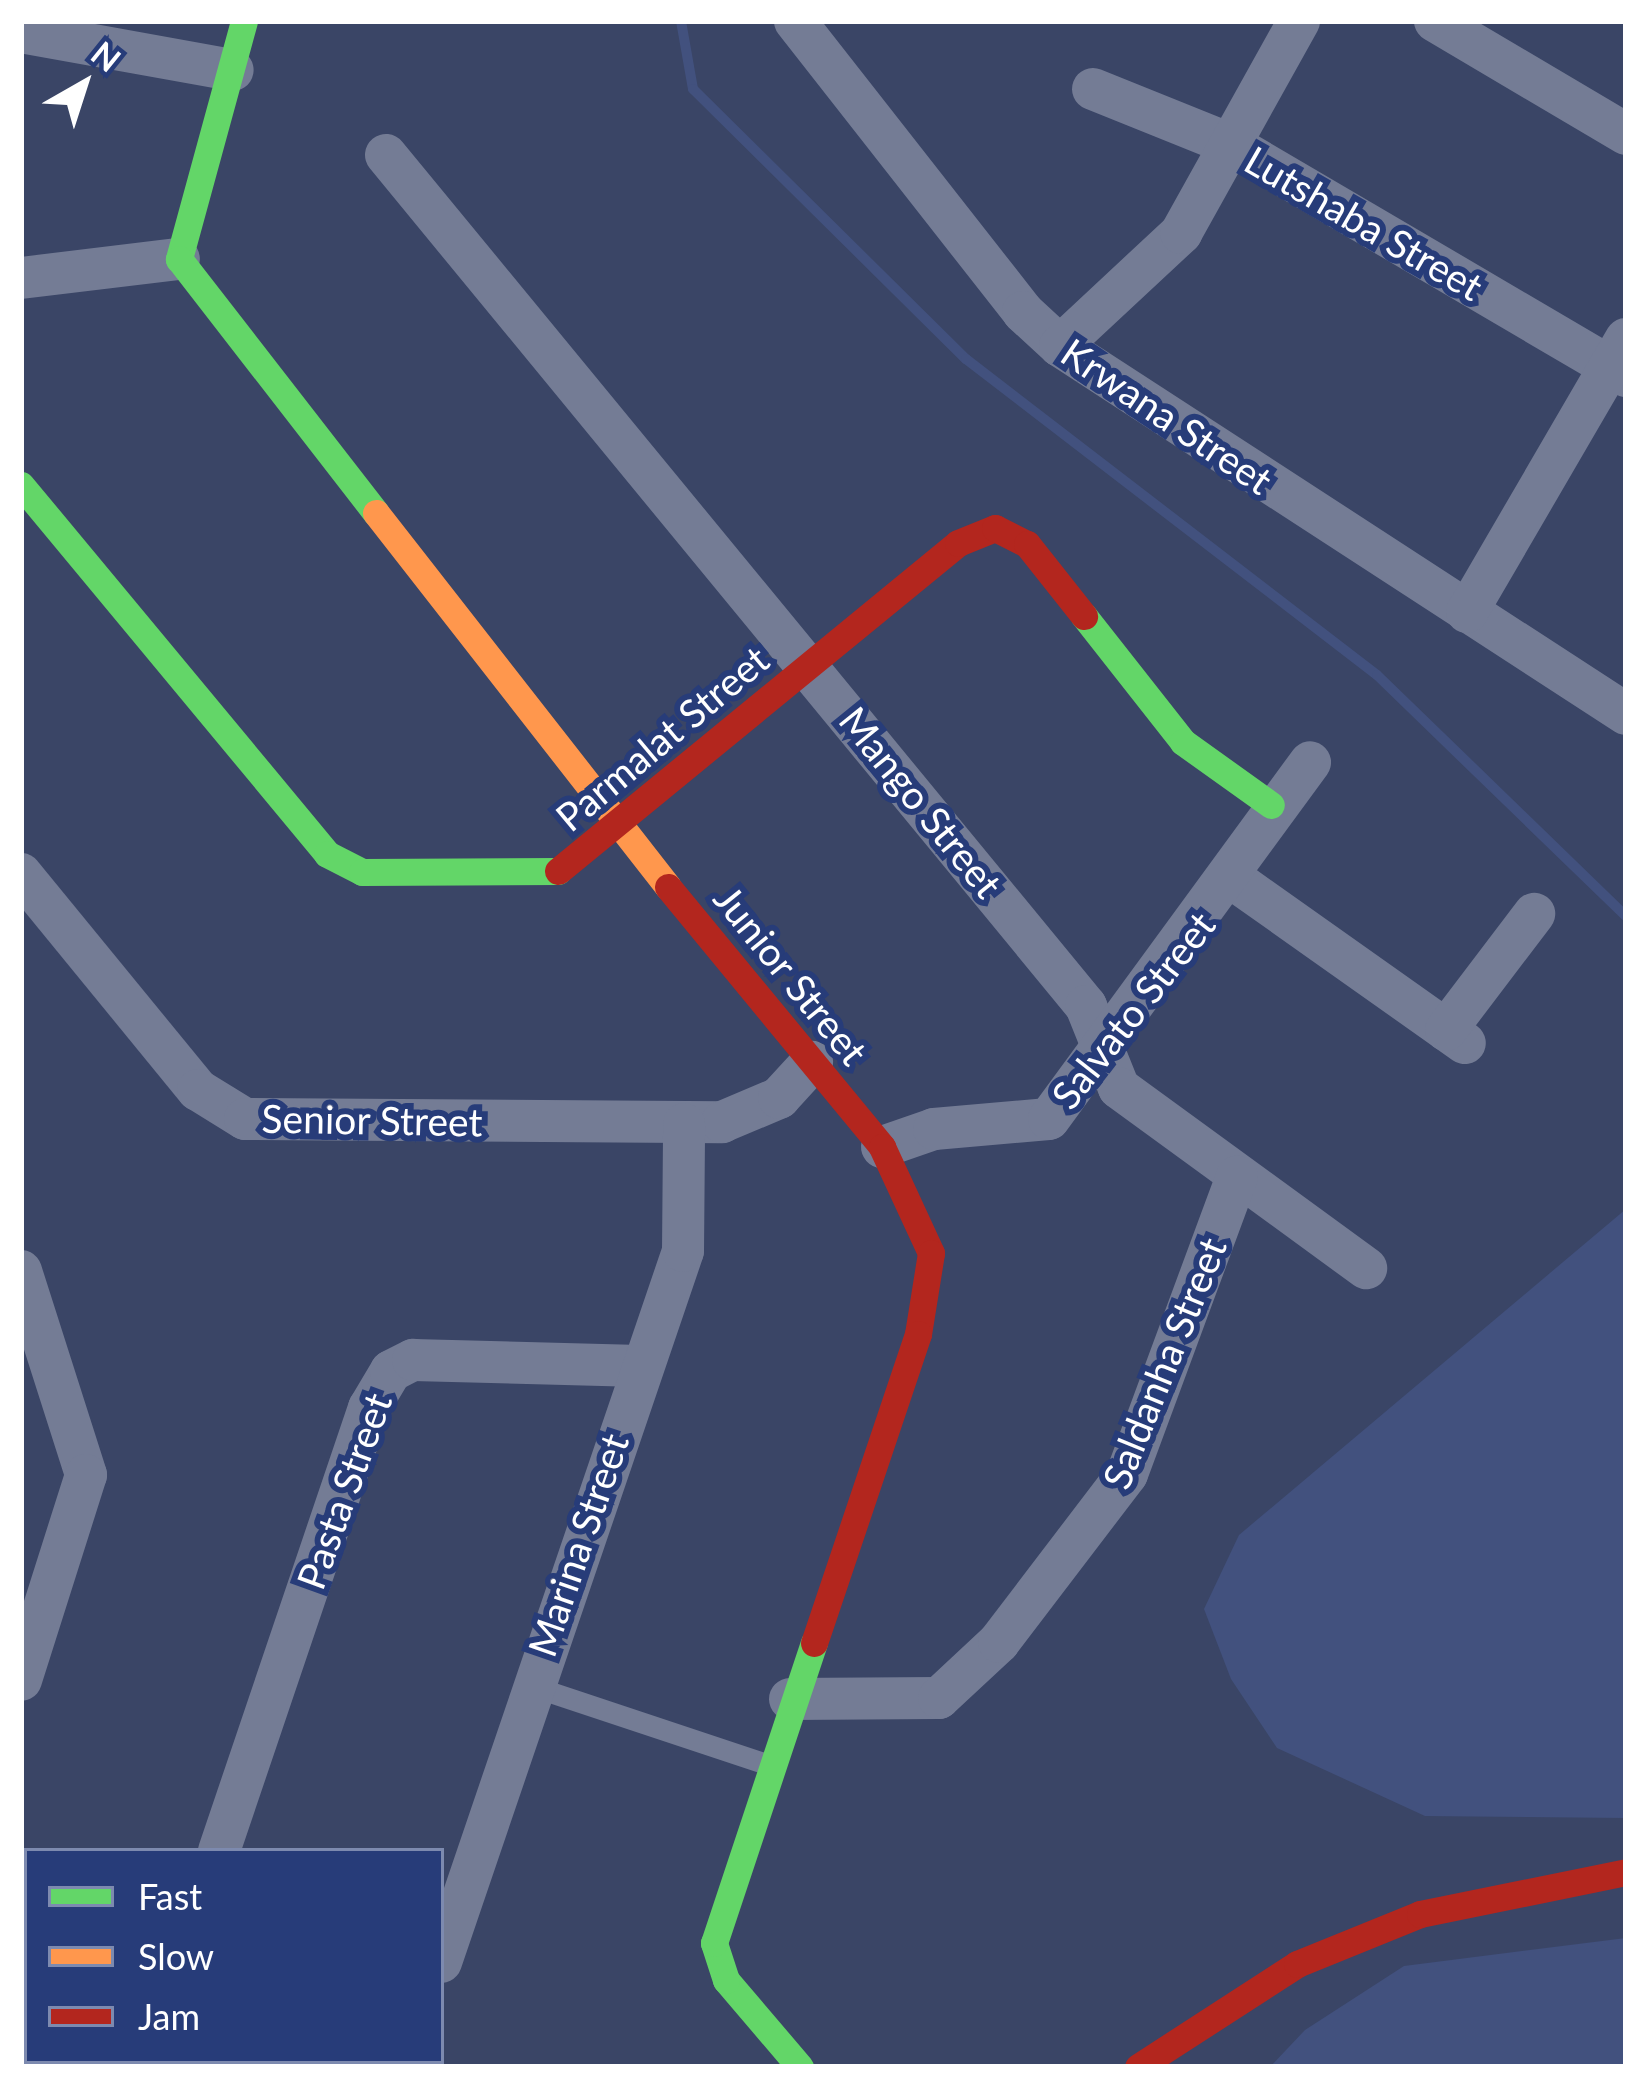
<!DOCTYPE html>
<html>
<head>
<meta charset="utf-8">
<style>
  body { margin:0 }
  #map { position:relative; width:1647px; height:2088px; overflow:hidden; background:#3a4566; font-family:Lato,sans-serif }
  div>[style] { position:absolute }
  .water>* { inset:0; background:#42517e }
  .stream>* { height:10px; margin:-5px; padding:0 5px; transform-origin:5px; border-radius:5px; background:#42517e }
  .lane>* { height:21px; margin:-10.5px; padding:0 10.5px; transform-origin:10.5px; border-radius:10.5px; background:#747c95 }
  .street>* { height:42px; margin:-21px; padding:0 21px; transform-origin:21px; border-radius:21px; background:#747c95 }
  .fast>* { height:27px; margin:-13.5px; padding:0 13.5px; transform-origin:13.5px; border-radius:13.5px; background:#63d668 }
  .slow>* { height:27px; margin:-13.5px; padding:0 13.5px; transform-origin:13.5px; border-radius:13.5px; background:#ff974d }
  .jam>* { height:27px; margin:-13.5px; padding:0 13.5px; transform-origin:13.5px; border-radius:13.5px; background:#b3261e }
  span { translate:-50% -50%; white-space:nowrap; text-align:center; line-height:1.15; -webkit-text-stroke:12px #273c79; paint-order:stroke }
  .street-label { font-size:39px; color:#fff }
  .frame { position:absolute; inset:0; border:24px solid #fff; pointer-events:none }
  .legend { position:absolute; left:24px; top:1848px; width:420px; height:216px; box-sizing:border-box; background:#273c79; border:3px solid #7d8aaf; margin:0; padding:15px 21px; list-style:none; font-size:36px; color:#fff }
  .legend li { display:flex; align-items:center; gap:24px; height:60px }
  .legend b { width:60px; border:3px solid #7d8aaf }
  .north { position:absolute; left:24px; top:24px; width:120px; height:120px; -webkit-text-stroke:9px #273c79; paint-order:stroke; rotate:39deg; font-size:33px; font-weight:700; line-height:48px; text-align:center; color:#fff }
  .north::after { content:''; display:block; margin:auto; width:42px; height:54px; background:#fff; clip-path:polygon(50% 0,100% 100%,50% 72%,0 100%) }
</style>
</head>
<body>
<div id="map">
  <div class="water">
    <div style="clip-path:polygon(1626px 1209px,1626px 1818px,1425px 1816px,1277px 1748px,1231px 1679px,1204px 1609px,1239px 1535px)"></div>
    <div style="clip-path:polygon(1626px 1938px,1626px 2067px,1270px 2067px,1305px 2030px,1404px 1966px)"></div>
  </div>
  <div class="stream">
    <div style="left:681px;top:21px;width:69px;rotate:80deg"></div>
    <div style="left:693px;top:89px;width:384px;rotate:44.7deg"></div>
    <div style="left:966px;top:359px;width:518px;rotate:37.56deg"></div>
    <div style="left:1377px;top:675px;width:347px;rotate:44.1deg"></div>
  </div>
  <div class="lane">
    <div style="left:529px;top:1685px;width:251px;rotate:18.4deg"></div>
  </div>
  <div class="street">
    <div style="left:795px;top:21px;width:370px;rotate:51.9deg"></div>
    <div style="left:1023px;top:312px;width:50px;rotate:42.6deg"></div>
    <div style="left:1060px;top:346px;width:675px;rotate:33.03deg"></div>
    <div style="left:1435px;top:21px;width:222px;rotate:30.6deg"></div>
    <div style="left:21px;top:32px;width:215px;rotate:10.2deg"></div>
    <div style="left:1093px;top:89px;width:150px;rotate:21.9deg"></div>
    <div style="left:1232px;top:145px;width:457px;rotate:30.4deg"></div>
    <div style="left:386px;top:155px;width:1102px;rotate:50.56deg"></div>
    <div style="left:1086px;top:1006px;width:88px;rotate:68.1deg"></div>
    <div style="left:1119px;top:1088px;width:306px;rotate:36.1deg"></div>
    <div style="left:21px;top:278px;width:159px;rotate:-6.9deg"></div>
    <div style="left:1060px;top:346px;width:166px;rotate:-43deg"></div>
    <div style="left:1181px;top:233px;width:243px;rotate:-60.9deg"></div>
    <div style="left:1467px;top:612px;width:316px;rotate:-59.8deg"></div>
    <div style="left:21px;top:874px;width:279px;rotate:50.7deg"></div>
    <div style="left:198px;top:1090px;width:55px;rotate:31.7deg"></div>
    <div style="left:245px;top:1119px;width:477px;rotate:0.4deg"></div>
    <div style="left:722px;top:1122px;width:62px;rotate:-22.8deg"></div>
    <div style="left:779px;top:1098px;width:49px;rotate:-47.5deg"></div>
    <div style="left:1233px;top:879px;width:284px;rotate:35.3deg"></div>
    <div style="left:1446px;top:1030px;width:146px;rotate:-52.8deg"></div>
    <div style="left:882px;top:1147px;width:55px;rotate:-19.1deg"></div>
    <div style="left:934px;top:1129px;width:115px;rotate:-5deg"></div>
    <div style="left:1049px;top:1119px;width:442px;rotate:-53.8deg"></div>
    <div style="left:21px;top:1271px;width:214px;rotate:72.3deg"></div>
    <div style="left:86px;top:1475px;width:215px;rotate:107.6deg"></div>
    <div style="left:790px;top:1699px;width:149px;rotate:-0.4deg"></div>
    <div style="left:939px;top:1698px;width:82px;rotate:-43deg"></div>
    <div style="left:999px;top:1642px;width:211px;rotate:-52.7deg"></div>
    <div style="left:1127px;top:1474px;width:317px;rotate:-69.7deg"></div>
    <div style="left:219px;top:1851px;width:468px;rotate:-71.3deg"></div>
    <div style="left:369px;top:1408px;width:43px;rotate:-59.3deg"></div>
    <div style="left:391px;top:1371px;width:25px;rotate:-27deg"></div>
    <div style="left:413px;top:1360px;width:227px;rotate:1.5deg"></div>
    <div style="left:441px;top:1962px;width:751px;rotate:-71.2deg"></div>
    <div style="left:683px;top:1251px;width:127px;rotate:-89.5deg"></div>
    <div style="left:173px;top:2067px;width:6px;rotate:-90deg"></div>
    <div style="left:417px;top:2067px;width:6px;rotate:-81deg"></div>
  </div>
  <div class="fast">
    <div style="left:244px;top:21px;width:247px;rotate:105.3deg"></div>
    <div style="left:179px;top:259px;width:321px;rotate:52.2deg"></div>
    <div style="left:21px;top:485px;width:479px;rotate:50.3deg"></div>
    <div style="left:327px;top:854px;width:39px;rotate:27deg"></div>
    <div style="left:362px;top:872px;width:196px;rotate:-0.3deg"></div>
    <div style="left:1084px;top:616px;width:160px;rotate:51.8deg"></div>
    <div style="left:1183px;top:742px;width:108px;rotate:35.6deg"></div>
    <div style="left:800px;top:2067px;width:114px;rotate:-130.4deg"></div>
    <div style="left:726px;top:1980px;width:39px;rotate:-108deg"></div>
    <div style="left:714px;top:1943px;width:316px;rotate:-71.6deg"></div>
  </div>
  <div class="slow">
    <div style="left:376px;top:513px;width:474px;rotate:52deg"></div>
  </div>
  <div class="jam">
    <div style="left:558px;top:871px;width:517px;rotate:-39.35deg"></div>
    <div style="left:958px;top:543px;width:40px;rotate:-22deg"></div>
    <div style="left:995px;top:528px;width:36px;rotate:27deg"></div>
    <div style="left:1027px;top:544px;width:92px;rotate:51.6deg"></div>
    <div style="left:668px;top:887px;width:337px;rotate:50.5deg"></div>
    <div style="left:882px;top:1147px;width:117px;rotate:65.2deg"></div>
    <div style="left:931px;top:1253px;width:82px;rotate:99.1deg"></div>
    <div style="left:918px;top:1334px;width:326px;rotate:108.6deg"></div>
    <div style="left:1138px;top:2067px;width:189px;rotate:-32.9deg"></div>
    <div style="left:1297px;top:1964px;width:133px;rotate:-22.1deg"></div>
    <div style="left:1420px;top:1914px;width:210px;rotate:-11.5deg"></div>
  </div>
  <div class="street-label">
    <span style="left:1364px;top:223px;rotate:30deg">Lutshaba Street</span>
    <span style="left:1167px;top:416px;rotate:34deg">Krwana Street</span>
    <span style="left:662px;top:738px;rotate:-40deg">Parmalat Street</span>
    <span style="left:921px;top:802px;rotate:51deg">Mango Street</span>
    <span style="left:791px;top:975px;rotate:51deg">Junior Street</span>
    <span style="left:1133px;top:1010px;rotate:-52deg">Salvato Street</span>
    <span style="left:372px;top:1120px;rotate:1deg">Senior Street</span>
    <span style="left:1164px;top:1363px;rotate:-68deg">Saldanha Street</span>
    <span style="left:344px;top:1491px;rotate:-70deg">Pasta Street</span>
    <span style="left:578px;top:1545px;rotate:-71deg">Marina Street</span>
  </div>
  <div class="frame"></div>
  <ul class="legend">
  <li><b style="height:15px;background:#63d668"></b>Fast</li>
  <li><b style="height:15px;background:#ff974d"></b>Slow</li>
  <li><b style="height:15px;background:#b3261e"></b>Jam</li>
  </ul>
  <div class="north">N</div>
</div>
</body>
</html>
